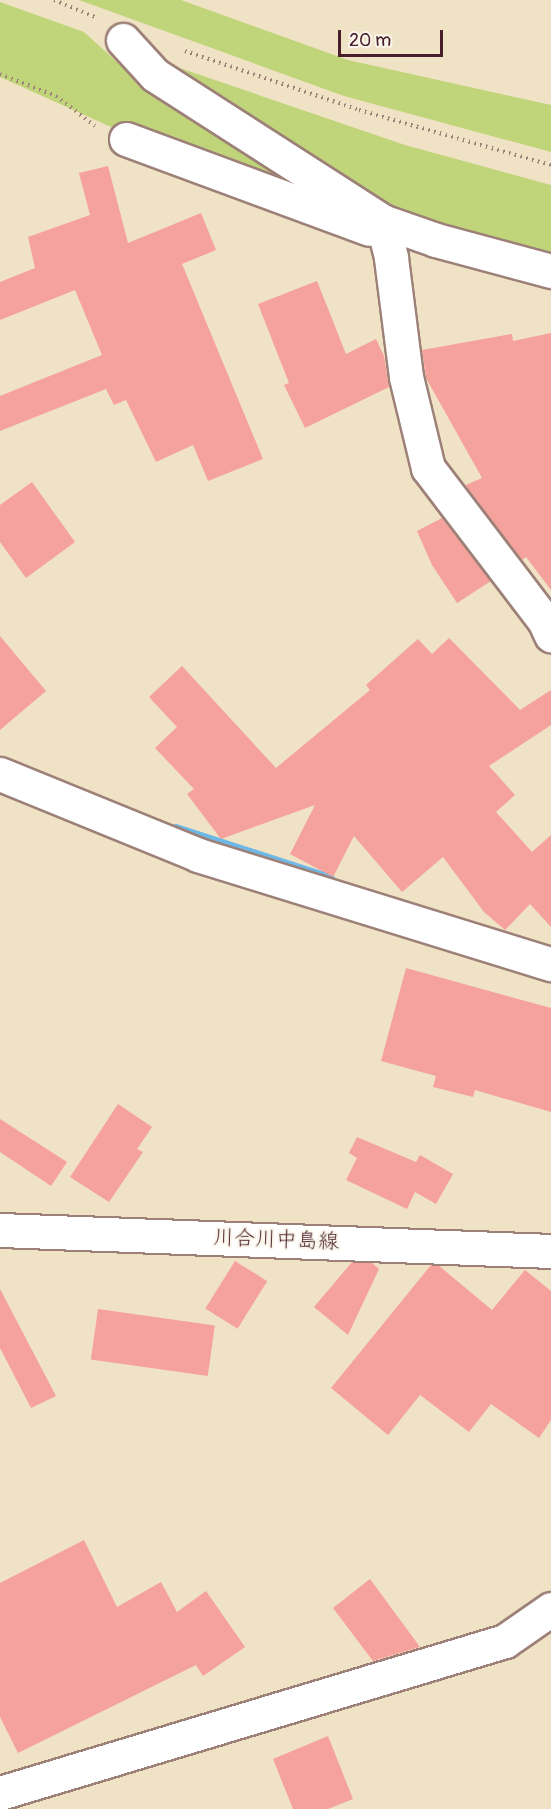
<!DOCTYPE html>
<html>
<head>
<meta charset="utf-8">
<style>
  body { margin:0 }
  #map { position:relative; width:551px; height:1809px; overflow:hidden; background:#f0e2c5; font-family:Pangolin,"Klee One",sans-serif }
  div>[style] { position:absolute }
  .green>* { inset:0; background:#c0d579 }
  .stream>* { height:10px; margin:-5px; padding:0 5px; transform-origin:5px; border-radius:5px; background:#6db8e6 }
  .building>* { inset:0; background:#f5a19c; transform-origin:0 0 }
  .path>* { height:4px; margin-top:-2px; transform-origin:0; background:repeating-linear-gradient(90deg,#9d8078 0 1.5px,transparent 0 6px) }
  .roads { filter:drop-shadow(2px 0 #9d8078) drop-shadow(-2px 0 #9d8078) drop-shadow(0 2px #9d8078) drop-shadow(0 -2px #9d8078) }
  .minor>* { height:33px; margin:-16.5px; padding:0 16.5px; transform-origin:16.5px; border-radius:16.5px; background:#fff }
  .major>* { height:33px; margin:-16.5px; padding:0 16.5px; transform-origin:16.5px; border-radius:16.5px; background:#fff }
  span { translate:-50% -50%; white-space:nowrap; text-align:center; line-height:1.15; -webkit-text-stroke:4.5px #fbf7ec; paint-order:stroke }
  .street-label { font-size:21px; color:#4a1f2b }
  .scale { position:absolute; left:338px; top:30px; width:105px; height:27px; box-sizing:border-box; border:3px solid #4a1f2b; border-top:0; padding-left:8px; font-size:18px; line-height:21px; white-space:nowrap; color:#4a1f2b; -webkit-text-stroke:4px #fbf7ec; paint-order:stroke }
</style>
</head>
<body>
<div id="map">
  <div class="green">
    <div style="clip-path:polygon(79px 0,181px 0,348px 60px,551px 105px,551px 152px,344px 96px)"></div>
    <div style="clip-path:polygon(0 2px,84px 32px,118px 63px,212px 126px,375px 224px,140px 140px,0 77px)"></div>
    <div style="clip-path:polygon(165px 63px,405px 145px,551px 185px,551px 259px,397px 211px,257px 128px)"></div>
  </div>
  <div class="stream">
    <div style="left:176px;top:829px;width:162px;rotate:18deg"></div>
  </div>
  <div class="building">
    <div style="clip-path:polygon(108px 166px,128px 243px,201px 213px,216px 250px,182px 264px,263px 459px,208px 481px,193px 445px,156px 462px,126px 400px,114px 405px,106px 389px,0 431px,0 396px,102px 355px,75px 290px,0 320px,0 282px,35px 268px,28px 237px,90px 215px,79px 173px)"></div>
    <div style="clip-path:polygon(317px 281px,346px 354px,376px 339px,384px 356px,389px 387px,305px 428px,284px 385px,289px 383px,258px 304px)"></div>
    <div style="clip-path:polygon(551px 333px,551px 590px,526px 557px,522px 560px,468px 490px,466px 485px,482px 478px,426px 378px,422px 350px,512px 334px,513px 341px)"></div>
    <div style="clip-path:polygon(32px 482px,75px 542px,26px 578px,0 542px,0 505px)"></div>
    <div style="clip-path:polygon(442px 518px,491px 581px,457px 603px,432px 565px,417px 531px)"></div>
    <div style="clip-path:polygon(0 636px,46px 691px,0 730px)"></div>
    <div style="clip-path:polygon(449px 638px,520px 710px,551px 690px,551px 725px,489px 766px,515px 795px,496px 812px,532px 852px,551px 835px,551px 927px,530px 904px,505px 930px,484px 912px,443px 857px,402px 892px,354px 836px,333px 877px,290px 854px,315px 805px,221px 839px,187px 794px,194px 789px,155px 748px,177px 727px,149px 697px,182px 666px,276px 768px,370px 690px,366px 685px,418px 639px,432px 654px)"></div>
    <div style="clip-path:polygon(406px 968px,551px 1008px,551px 1112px,475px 1090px,473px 1097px,433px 1087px,436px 1076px,381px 1061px)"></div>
    <div style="clip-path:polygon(118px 1104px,152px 1127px,137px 1149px,143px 1152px,109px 1202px,70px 1177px)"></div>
    <div style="clip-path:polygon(0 1119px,67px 1162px,51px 1186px,0 1152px)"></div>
    <div style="clip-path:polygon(357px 1137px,416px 1162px,420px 1155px,453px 1174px,436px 1204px,415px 1192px,407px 1209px,346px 1180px,357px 1158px,349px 1153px)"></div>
    <div style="left:235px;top:1261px;width:38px;height:56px;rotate:32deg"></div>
    <div style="clip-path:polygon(352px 1262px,372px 1263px,379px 1269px,348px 1335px,314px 1307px)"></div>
    <div style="clip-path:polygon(431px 1265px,438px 1265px,492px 1310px,525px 1270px,551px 1291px,551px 1420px,539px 1438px,491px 1404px,469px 1432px,420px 1395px,388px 1435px,331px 1388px)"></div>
    <div style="clip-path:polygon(0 1289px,56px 1396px,31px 1408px,0 1348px)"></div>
    <div style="left:98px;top:1309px;width:118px;height:51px;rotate:8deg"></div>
    <div style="clip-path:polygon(84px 1540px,117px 1607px,161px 1582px,177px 1612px,206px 1591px,245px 1647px,203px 1676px,196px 1665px,18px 1753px,0 1717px,0 1583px)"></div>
    <div style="clip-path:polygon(370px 1579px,420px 1647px,373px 1661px,333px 1608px)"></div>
    <div style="clip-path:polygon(328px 1736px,353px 1799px,328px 1809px,293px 1809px,273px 1759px)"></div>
  </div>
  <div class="path">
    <div style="left:54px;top:0;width:47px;rotate:22.7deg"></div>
    <div style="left:185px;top:51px;width:184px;rotate:18.7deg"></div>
    <div style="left:359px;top:110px;width:200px;rotate:16deg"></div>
    <div style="left:0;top:74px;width:60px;rotate:21.4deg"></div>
    <div style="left:56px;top:96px;width:49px;rotate:37.6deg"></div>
  </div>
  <div class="roads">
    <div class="minor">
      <div style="left:123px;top:40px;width:47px;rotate:47.6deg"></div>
      <div style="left:155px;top:75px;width:270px;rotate:32.7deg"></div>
      <div style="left:382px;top:221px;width:38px;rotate:76deg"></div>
      <div style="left:391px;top:258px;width:120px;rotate:82.8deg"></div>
      <div style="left:406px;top:377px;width:94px;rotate:76.4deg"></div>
      <div style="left:428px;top:468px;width:191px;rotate:52.7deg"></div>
      <div style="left:544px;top:620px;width:17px;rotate:65deg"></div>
      <div style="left:126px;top:139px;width:259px;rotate:20.3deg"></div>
      <div style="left:382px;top:221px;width:57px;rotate:19.4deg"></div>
      <div style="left:436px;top:240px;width:119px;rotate:15.1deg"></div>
      <div style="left:0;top:774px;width:214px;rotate:22.2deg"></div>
      <div style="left:198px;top:855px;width:369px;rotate:17.2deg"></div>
      <div style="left:0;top:1793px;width:527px;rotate:-16.75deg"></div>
      <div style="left:505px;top:1641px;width:56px;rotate:-34.8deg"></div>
    </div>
    <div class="major">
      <div style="left:0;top:1230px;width:551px;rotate:2.18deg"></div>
    </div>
  </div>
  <div class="street-label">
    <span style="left:276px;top:1240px;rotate:2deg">川合川中島線</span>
  </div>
  <div class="scale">20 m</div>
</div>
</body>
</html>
